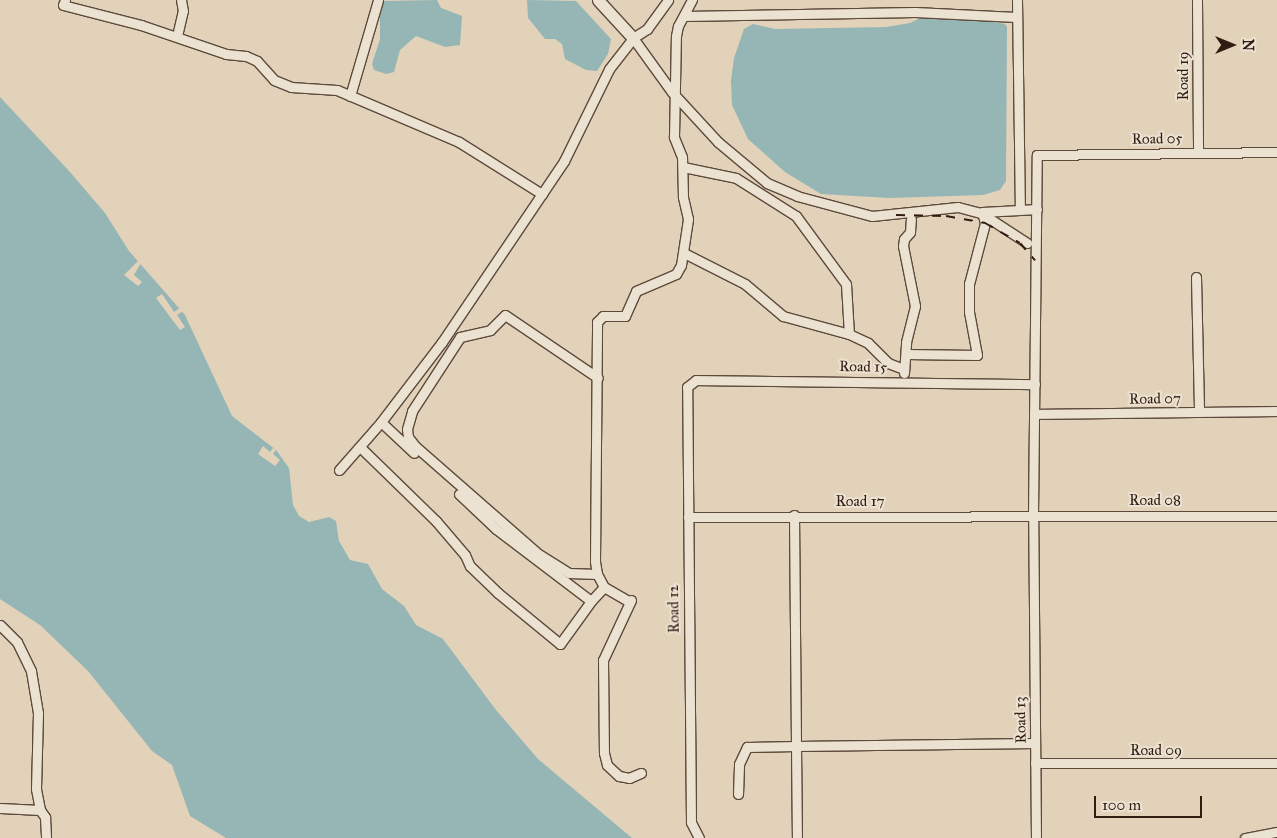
<!DOCTYPE html>
<html>
<head>
<meta charset="utf-8">
<style>
  body { margin:0 }
  #map { position:relative; width:1277px; height:838px; overflow:hidden; background:#e2d2ba; font-family:"IM FELL Great Primer",serif }
  div>[style] { position:absolute }
  .water>* { inset:0; background:#95b6b5 }
  .pier>* { inset:0; background:#e2d2ba }
  .roads { filter:drop-shadow(1px 0 #5d4a3b) drop-shadow(-1px 0 #5d4a3b) drop-shadow(0 1px #5d4a3b) drop-shadow(0 -1px #5d4a3b) }
  .minor>* { height:9px; margin:-4.5px; padding:0 4.5px; transform-origin:4.5px; border-radius:4.5px; background:#ece2d2 }
  .tertiary>* { height:11px; margin:-5.5px; padding:0 5.5px; transform-origin:5.5px; border-radius:5.5px; background:#ece2d2 }
  .rail>* { height:2px; margin-top:-1px; transform-origin:0; background:repeating-linear-gradient(90deg,#311c11 0 9px,transparent 0 18px) }
  span { translate:-50% -50%; white-space:nowrap; text-align:center; line-height:1.15; -webkit-text-stroke:4px #ece2d2; paint-order:stroke }
  .street-label { font-size:15px; color:#311c11 }
  .north { position:absolute; left:1207px; top:20px; width:50px; height:50px; -webkit-text-stroke:4px #ece2d2; paint-order:stroke; rotate:90deg; font-size:14px; font-weight:700; line-height:20px; text-align:center; color:#311c11 }
  .north::after { content:''; display:block; margin:auto; width:18px; height:22px; background:#311c11; clip-path:polygon(50% 0,100% 100%,50% 72%,0 100%) }
  .scale { position:absolute; left:1094px; top:796px; width:108px; height:22px; box-sizing:border-box; border:2px solid #311c11; border-top:0; padding-left:6px; font-size:15px; line-height:18px; white-space:nowrap; color:#311c11; -webkit-text-stroke:4px #ece2d2; paint-order:stroke }
</style>
</head>
<body>
<div id="map">
  <div class="water">
    <div style="clip-path:polygon(437px 0,441px 8px,462px 16px,460px 45px,445px 47px,416px 36px,400px 50px,394px 72px,386px 74px,374px 70px,372px 64px,380px 39px,380px 8px,383px 1px)"></div>
    <div style="clip-path:polygon(527px 0,576px 1px,611px 39px,608px 54px,597px 71px,586px 70px,565px 59px,562px 44px,555px 39px,545px 39px,528px 18px)"></div>
    <div style="clip-path:polygon(924px 16px,989px 21px,1005px 24px,1007px 27px,1006px 181px,1000px 190px,983px 195px,889px 198px,821px 194px,785px 172px,748px 139px,732px 105px,731px 81px,734px 58px,744px 29px,753px 24px,775px 29px,886px 27px,910px 23px)"></div>
    <div style="clip-path:polygon(0 97px,70px 172px,105px 213px,129px 251px,185px 315px,232px 416px,276px 450px,289px 468px,293px 505px,299px 516px,309px 522px,329px 517px,336px 521px,339px 541px,350px 560px,368px 564px,382px 589px,404px 606px,416px 625px,443px 639px,496px 710px,538px 759px,632px 838px,226px 838px,190px 816px,172px 765px,152px 751px,88px 671px,40px 625px,0 599px)"></div>
  </div>
  <div class="pier">
    <div style="clip-path:polygon(140px 259px,142px 261px,134px 275px,142px 282px,138px 286px,124px 275px)"></div>
    <div style="clip-path:polygon(162px 294px,174px 312px,180px 308px,183px 311px,177px 315px,185px 327px,180px 330px,156px 298px)"></div>
    <div style="clip-path:polygon(263px 446px,270px 452px,273px 448px,276px 450px,273px 454px,280px 460px,275px 466px,258px 454px)"></div>
  </div>
  <div class="roads">
    <div class="minor">
      <div style="left:65px;top:0;width:5px;rotate:112deg"></div>
      <div style="left:63px;top:5px;width:81px;rotate:14.4deg"></div>
      <div style="left:141px;top:25px;width:90px;rotate:18.8deg"></div>
      <div style="left:226px;top:54px;width:20px;rotate:6deg"></div>
      <div style="left:246px;top:56px;width:12px;rotate:24deg"></div>
      <div style="left:257px;top:61px;width:25px;rotate:48deg"></div>
      <div style="left:274px;top:80px;width:18px;rotate:22deg"></div>
      <div style="left:291px;top:87px;width:46px;rotate:3.7deg"></div>
      <div style="left:337px;top:90px;width:133px;rotate:23.1deg"></div>
      <div style="left:459px;top:142px;width:98px;rotate:32.1deg"></div>
      <div style="left:1017px;top:0;width:210px;rotate:89.2deg"></div>
      <div style="left:1020px;top:210px;width:17px;rotate:-3deg"></div>
      <div style="left:1197px;top:0;width:152px;rotate:89.6deg"></div>
      <div style="left:684px;top:16px;width:231px;rotate:-1deg"></div>
      <div style="left:915px;top:12px;width:101px;rotate:2.8deg"></div>
      <div style="left:177px;top:36px;width:26px;rotate:-77deg"></div>
      <div style="left:183px;top:11px;width:11px;rotate:-100deg"></div>
      <div style="left:633px;top:38px;width:67px;rotate:54.2deg"></div>
      <div style="left:672px;top:92px;width:68px;rotate:47.4deg"></div>
      <div style="left:718px;top:142px;width:64px;rotate:39.9deg"></div>
      <div style="left:767px;top:183px;width:33px;rotate:23deg"></div>
      <div style="left:797px;top:196px;width:78px;rotate:14.9deg"></div>
      <div style="left:872px;top:216px;width:86px;rotate:-6deg"></div>
      <div style="left:958px;top:207px;width:24px;rotate:15deg"></div>
      <div style="left:981px;top:213px;width:55px;rotate:33.1deg"></div>
      <div style="left:350px;top:96px;width:100px;rotate:-73.7deg"></div>
      <div style="left:683px;top:167px;width:54px;rotate:11.7deg"></div>
      <div style="left:736px;top:178px;width:71px;rotate:32.3deg"></div>
      <div style="left:796px;top:216px;width:84px;rotate:53.7deg"></div>
      <div style="left:846px;top:284px;width:50px;rotate:86.6deg"></div>
      <div style="left:849px;top:334px;width:21px;rotate:25deg"></div>
      <div style="left:868px;top:343px;width:28px;rotate:45deg"></div>
      <div style="left:888px;top:363px;width:17px;rotate:21deg"></div>
      <div style="left:684px;top:253px;width:68px;rotate:26.9deg"></div>
      <div style="left:745px;top:284px;width:50px;rotate:40.1deg"></div>
      <div style="left:783px;top:316px;width:68px;rotate:15.3deg"></div>
      <div style="left:1196px;top:277px;width:135px;rotate:88.7deg"></div>
      <div style="left:906px;top:354px;width:71px;rotate:0.8deg"></div>
      <div style="left:977px;top:355px;width:44px;rotate:-100.5deg"></div>
      <div style="left:969px;top:312px;width:28px;rotate:-90deg"></div>
      <div style="left:969px;top:284px;width:63px;rotate:-75.3deg"></div>
      <div style="left:985px;top:223px;width:11px;rotate:-105deg"></div>
      <div style="left:982px;top:212px;width:38px;rotate:-3deg"></div>
      <div style="left:904px;top:373px;width:31px;rotate:-86deg"></div>
      <div style="left:906px;top:342px;width:37px;rotate:-76deg"></div>
      <div style="left:915px;top:306px;width:61px;rotate:-101.3deg"></div>
      <div style="left:903px;top:246px;width:7px;rotate:-82deg"></div>
      <div style="left:904px;top:239px;width:9px;rotate:-49deg"></div>
      <div style="left:910px;top:232px;width:13px;rotate:-86deg"></div>
      <div style="left:1034px;top:414px;width:243px;rotate:-0.7deg"></div>
      <div style="left:381px;top:422px;width:45px;rotate:43.2deg"></div>
      <div style="left:360px;top:447px;width:106px;rotate:44.2deg"></div>
      <div style="left:436px;top:521px;width:45px;rotate:49.5deg"></div>
      <div style="left:465px;top:555px;width:12px;rotate:66deg"></div>
      <div style="left:470px;top:566px;width:39px;rotate:44deg"></div>
      <div style="left:498px;top:593px;width:80px;rotate:39.4deg"></div>
      <div style="left:560px;top:644px;width:53px;rotate:-54.2deg"></div>
      <div style="left:339px;top:470px;width:64px;rotate:-48.8deg"></div>
      <div style="left:381px;top:422px;width:101px;rotate:-52.7deg"></div>
      <div style="left:442px;top:342px;width:218px;rotate:-56deg"></div>
      <div style="left:564px;top:161px;width:102px;rotate:-63.9deg"></div>
      <div style="left:609px;top:69px;width:39px;rotate:-52deg"></div>
      <div style="left:633px;top:38px;width:17px;rotate:-33deg"></div>
      <div style="left:647px;top:29px;width:36px;rotate:-54deg"></div>
      <div style="left:459px;top:494px;width:51px;rotate:43.4deg"></div>
      <div style="left:496px;top:529px;width:119px;rotate:37.2deg"></div>
      <div style="left:591px;top:601px;width:19px;rotate:-47deg"></div>
      <div style="left:794px;top:515px;width:231px;rotate:89.5deg"></div>
      <div style="left:796px;top:746px;width:239px;rotate:-0.7deg"></div>
      <div style="left:688px;top:517px;width:589px;rotate:-0.1deg"></div>
      <div style="left:597px;top:574px;width:28px;rotate:-178deg"></div>
      <div style="left:569px;top:573px;width:39px;rotate:-148deg"></div>
      <div style="left:536px;top:552px;width:161px;rotate:-138.8deg"></div>
      <div style="left:415px;top:446px;width:11px;rotate:-128deg"></div>
      <div style="left:408px;top:437px;width:8px;rotate:-97deg"></div>
      <div style="left:407px;top:429px;width:19px;rotate:-74deg"></div>
      <div style="left:412px;top:411px;width:88px;rotate:-57deg"></div>
      <div style="left:460px;top:337px;width:31px;rotate:-13deg"></div>
      <div style="left:490px;top:330px;width:21px;rotate:-45deg"></div>
      <div style="left:505px;top:315px;width:112px;rotate:34.1deg"></div>
      <div style="left:631px;top:600px;width:66px;rotate:115deg"></div>
      <div style="left:603px;top:660px;width:93px;rotate:89.4deg"></div>
      <div style="left:604px;top:753px;width:12px;rotate:76deg"></div>
      <div style="left:607px;top:765px;width:16px;rotate:43deg"></div>
      <div style="left:619px;top:776px;width:10px;rotate:11deg"></div>
      <div style="left:629px;top:778px;width:13px;rotate:-23deg"></div>
      <div style="left:630px;top:602px;width:30px;rotate:-150deg"></div>
      <div style="left:604px;top:587px;width:15px;rotate:-118deg"></div>
      <div style="left:597px;top:574px;width:13px;rotate:-99deg"></div>
      <div style="left:595px;top:561px;width:239px;rotate:-89.5deg"></div>
      <div style="left:597px;top:322px;width:8px;rotate:-45deg"></div>
      <div style="left:603px;top:316px;width:22px"></div>
      <div style="left:625px;top:316px;width:27px;rotate:-66deg"></div>
      <div style="left:636px;top:291px;width:43px;rotate:-23deg"></div>
      <div style="left:676px;top:274px;width:10px;rotate:-61deg"></div>
      <div style="left:681px;top:265px;width:47px;rotate:-81.3deg"></div>
      <div style="left:688px;top:219px;width:23px;rotate:-103deg"></div>
      <div style="left:683px;top:197px;width:40px;rotate:-91.4deg"></div>
      <div style="left:682px;top:157px;width:22px;rotate:-112deg"></div>
      <div style="left:674px;top:137px;width:101px;rotate:-88.9deg"></div>
      <div style="left:676px;top:36px;width:10px;rotate:-79deg"></div>
      <div style="left:678px;top:26px;width:30px;rotate:-62deg"></div>
      <div style="left:0;top:625px;width:24px;rotate:45deg"></div>
      <div style="left:17px;top:642px;width:32px;rotate:64deg"></div>
      <div style="left:31px;top:671px;width:43px;rotate:80.5deg"></div>
      <div style="left:38px;top:713px;width:76px;rotate:91.5deg"></div>
      <div style="left:36px;top:789px;width:21px;rotate:79deg"></div>
      <div style="left:1035px;top:763px;width:242px"></div>
      <div style="left:738px;top:794px;width:30px;rotate:-88deg"></div>
      <div style="left:739px;top:764px;width:19px;rotate:-65deg"></div>
      <div style="left:747px;top:747px;width:49px;rotate:-1.2deg"></div>
      <div style="left:796px;top:746px;width:92px;rotate:89.4deg"></div>
      <div style="left:0;top:808px;width:40px;rotate:2.9deg"></div>
      <div style="left:40px;top:810px;width:9px;rotate:54deg"></div>
      <div style="left:45px;top:817px;width:21px;rotate:87deg"></div>
      <div style="left:699px;top:838px;width:18px;rotate:-117deg"></div>
      <div style="left:691px;top:822px;width:435px;rotate:-90.5deg"></div>
      <div style="left:687px;top:387px;width:11px;rotate:-38deg"></div>
      <div style="left:696px;top:380px;width:339px;rotate:0.7deg"></div>
      <div style="left:1036px;top:838px;width:323px;rotate:-90.5deg"></div>
      <div style="left:1033px;top:515px;width:360px;rotate:-89.4deg"></div>
      <div style="left:1037px;top:155px;width:240px;rotate:-0.7deg"></div>
      <div style="left:1245px;top:838px;width:33px;rotate:-11deg"></div>
    </div>
    <div class="tertiary">
      <div style="left:598px;top:0;width:52px;rotate:47.4deg"></div>
    </div>
  </div>
  <div class="rail">
    <div style="left:896px;top:215px;width:50px;rotate:1.1deg"></div>
    <div style="left:946px;top:216px;width:40px;rotate:10deg"></div>
    <div style="left:985px;top:223px;width:40px;rotate:29.7deg"></div>
    <div style="left:1020px;top:243px;width:23px;rotate:49deg"></div>
  </div>
  <div class="street-label">
    <span style="left:1184px;top:76px;rotate:-90deg">Road 19</span>
    <span style="left:1157px;top:139px;rotate:-1deg">Road 05</span>
    <span style="left:863px;top:367px;rotate:1deg">Road 15</span>
    <span style="left:1155px;top:399px;rotate:-1deg">Road 07</span>
    <span style="left:1155px;top:501px">Road 08</span>
    <span style="left:860px;top:502px">Road 17</span>
    <span style="left:674px;top:609px;rotate:-91deg">Road 12</span>
    <span style="left:1021px;top:720px;rotate:-91deg">Road 13</span>
    <span style="left:1156px;top:751px">Road 09</span>
  </div>
  <div class="north">N</div>
  <div class="scale">100 m</div>
</div>
</body>
</html>
